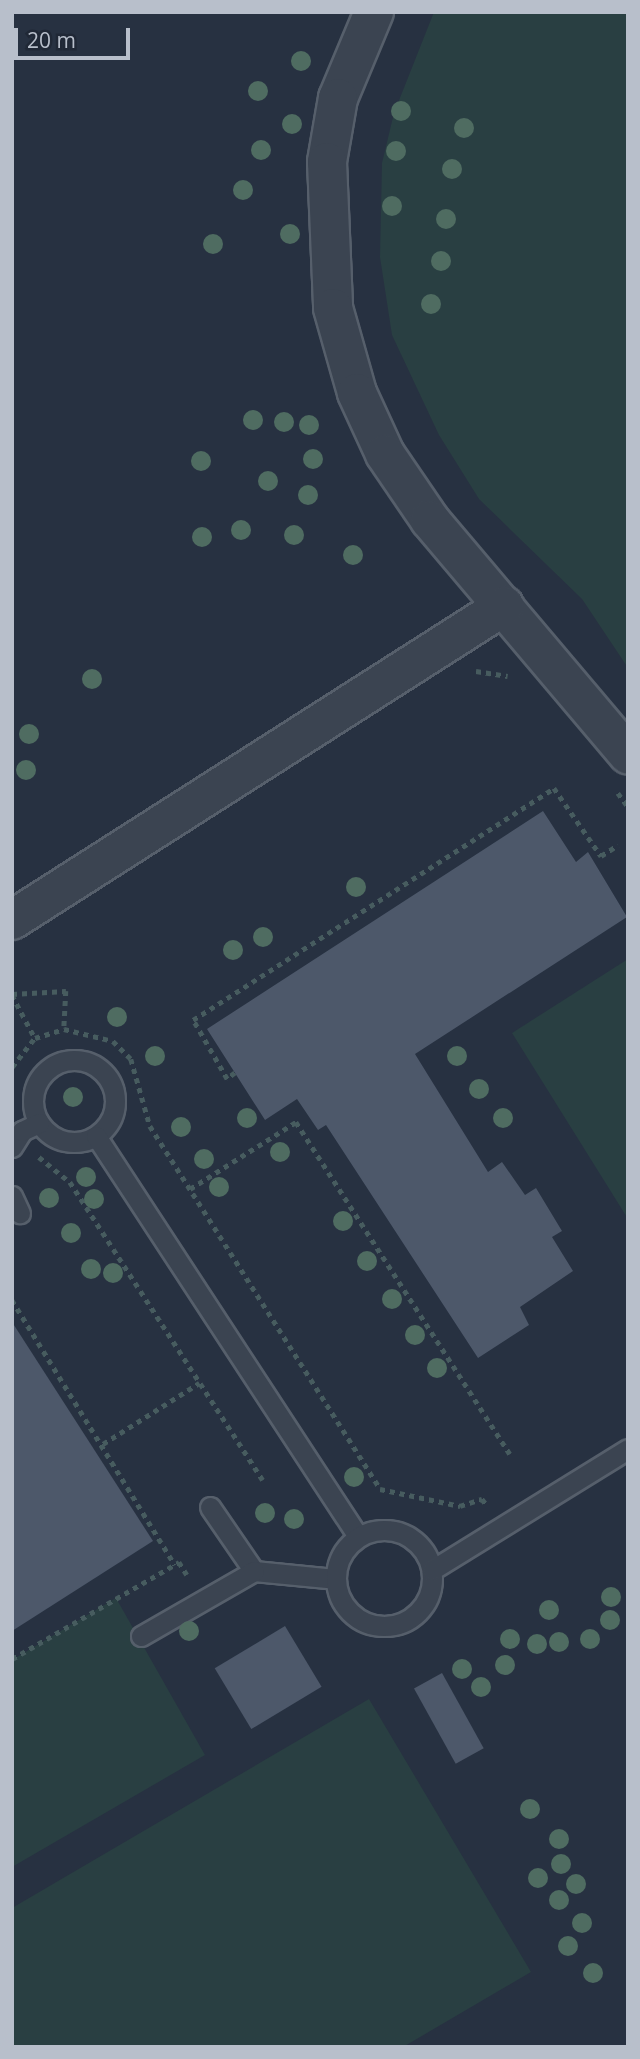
<!DOCTYPE html>
<html>
<head>
<meta charset="utf-8">
<style>
  body { margin:0 }
  #map { position:relative; width:640px; height:2059px; overflow:hidden; background:#273141; font-family:"Open Sans",sans-serif }
  div>[style] { position:absolute }
  .green>* { inset:0; background:#293f42 }
  .building>* { inset:0; background:#4d586a; transform-origin:0 0 }
  .path>* { height:4.5px; margin-top:-2.25px; transform-origin:0; background:repeating-linear-gradient(90deg,#475c5f 0 5px,transparent 0 10px) }
  .roads { filter:drop-shadow(2px 0 #565f6b) drop-shadow(-2px 0 #565f6b) drop-shadow(0 2px #565f6b) drop-shadow(0 -2px #565f6b) }
  .lane>* { height:19px; margin:-9.5px; padding:0 9.5px; transform-origin:9.5px; border-radius:9.5px; background:#3b4451 }
  .lane>.ring { margin:-9.5px; padding:0; box-sizing:content-box; background:none; border:19px solid #3b4451; border-radius:50% }
  .street>* { height:38px; margin:-19px; padding:0 19px; transform-origin:19px; border-radius:19px; background:#3b4451 }
  .trees>* { width:20px; height:20px; margin:-10px; border-radius:50%; background:#4f6c61 }
  span { translate:-50% -50%; white-space:nowrap; text-align:center; line-height:1.15; -webkit-text-stroke:7px #202836; paint-order:stroke }
  .frame { position:absolute; inset:0; border:14px solid #b8bfcb; pointer-events:none }
  .scale { position:absolute; left:14px; top:28px; width:116px; height:32px; box-sizing:border-box; border:4px solid #b8bfcb; border-top:0; padding-left:9px; font-size:21px; line-height:24px; white-space:nowrap; color:#b8bfcb; -webkit-text-stroke:5px #202836; paint-order:stroke }
</style>
</head>
<body>
<div id="map">
  <div class="green">
    <div style="clip-path:polygon(434px 12px,628px 12px,628px 668px,582px 599px,479px 499px,439px 435px,392px 335px,380px 257px,382px 163px,394px 113px)"></div>
    <div style="clip-path:polygon(628px 959px,628px 1219px,512px 1033px)"></div>
    <div style="clip-path:polygon(116px 1598px,205px 1755px,12px 1867px,12px 1660px)"></div>
    <div style="clip-path:polygon(369px 1699px,531px 1972px,403px 2047px,12px 2047px,12px 1908px)"></div>
  </div>
  <div class="building">
    <div style="clip-path:polygon(543px 811px,576px 862px,588px 852px,627px 917px,415px 1054px,488px 1172px,502px 1162px,525px 1195px,536px 1188px,562px 1231px,552px 1237px,573px 1271px,520px 1307px,529px 1325px,478px 1358px,326px 1125px,318px 1130px,297px 1099px,265px 1120px,207px 1029px)"></div>
    <div style="clip-path:polygon(12px 1322px,153px 1541px,12px 1631px)"></div>
    <div style="left:285px;top:1626px;width:71px;height:82px;rotate:59deg"></div>
    <div style="left:442px;top:1673px;width:86px;height:32px;rotate:61deg"></div>
  </div>
  <div class="path">
    <div style="left:476px;top:671px;width:32px;rotate:9deg"></div>
    <div style="left:618px;top:793px;width:17px;rotate:54deg"></div>
    <div style="left:12px;top:994px;width:54px;rotate:-3.2deg"></div>
    <div style="left:66px;top:991px;width:38px;rotate:93deg"></div>
    <div style="left:64px;top:1029px;width:50px;rotate:13.8deg"></div>
    <div style="left:113px;top:1041px;width:25px;rotate:45deg"></div>
    <div style="left:131px;top:1059px;width:70px;rotate:74.2deg"></div>
    <div style="left:150px;top:1126px;width:430px;rotate:57.6deg"></div>
    <div style="left:380px;top:1489px;width:82px;rotate:12deg"></div>
    <div style="left:460px;top:1506px;width:23px;rotate:-18deg"></div>
    <div style="left:482px;top:1499px;width:6px;rotate:51deg"></div>
    <div style="left:12px;top:995px;width:49px;rotate:61.9deg"></div>
    <div style="left:12px;top:1067px;width:37px;rotate:-52deg"></div>
    <div style="left:35px;top:1038px;width:30px;rotate:-17deg"></div>
    <div style="left:235px;top:1073px;width:10px;rotate:143deg"></div>
    <div style="left:227px;top:1079px;width:68px;rotate:-120deg"></div>
    <div style="left:193px;top:1020px;width:429px;rotate:-32.7deg"></div>
    <div style="left:554px;top:788px;width:83px;rotate:55.3deg"></div>
    <div style="left:601px;top:856px;width:20px;rotate:-33deg"></div>
    <div style="left:39px;top:1157px;width:40px;rotate:39deg"></div>
    <div style="left:70px;top:1182px;width:355px;rotate:57.1deg"></div>
    <div style="left:190px;top:1189px;width:125px;rotate:-32.3deg"></div>
    <div style="left:296px;top:1122px;width:395px;rotate:57.2deg"></div>
    <div style="left:12px;top:1300px;width:311px;rotate:58.4deg"></div>
    <div style="left:103px;top:1444px;width:114px;rotate:-32.4deg"></div>
    <div style="left:12px;top:1659px;width:193px;rotate:-30.1deg"></div>
    <div style="left:179px;top:1562px;width:15px;rotate:58deg"></div>
  </div>
  <div class="roads">
    <div class="lane">
      <div class="ring" style="left:33px;top:1060px;width:63px;height:63px"></div>
      <div style="left:96px;top:1136px;width:479px;rotate:56.8deg"></div>
      <div style="left:12px;top:1147px;width:19px;rotate:-58deg"></div>
      <div style="left:22px;top:1131px;width:19px;rotate:-25deg"></div>
      <div style="left:12px;top:1196px;width:19px;rotate:65deg"></div>
      <div style="left:210px;top:1507px;width:78px;rotate:55.5deg"></div>
      <div style="left:254px;top:1571px;width:81px;rotate:5.6deg"></div>
      <div class="ring" style="left:336px;top:1530px;width:77px;height:77px"></div>
      <div style="left:432px;top:1570px;width:230px;rotate:-31.7deg"></div>
      <div style="left:141px;top:1636px;width:130px;rotate:-29.9deg"></div>
    </div>
    <div class="street">
      <div style="left:374px;top:12px;width:93px;rotate:112.7deg"></div>
      <div style="left:338px;top:98px;width:65px;rotate:99.8deg"></div>
      <div style="left:327px;top:162px;width:146px;rotate:87.6deg"></div>
      <div style="left:333px;top:308px;width:88px;rotate:74.2deg"></div>
      <div style="left:357px;top:393px;width:67px;rotate:65.3deg"></div>
      <div style="left:385px;top:454px;width:80px;rotate:55.7deg"></div>
      <div style="left:430px;top:520px;width:307px;rotate:49.8deg"></div>
      <div style="left:12px;top:920px;width:584px;rotate:-32.55deg"></div>
    </div>
  </div>
  <div class="trees">
    <div style="left:301px;top:61px"></div>
    <div style="left:258px;top:91px"></div>
    <div style="left:401px;top:111px"></div>
    <div style="left:292px;top:124px"></div>
    <div style="left:464px;top:128px"></div>
    <div style="left:261px;top:150px"></div>
    <div style="left:396px;top:151px"></div>
    <div style="left:452px;top:169px"></div>
    <div style="left:243px;top:190px"></div>
    <div style="left:392px;top:206px"></div>
    <div style="left:446px;top:219px"></div>
    <div style="left:290px;top:234px"></div>
    <div style="left:213px;top:244px"></div>
    <div style="left:441px;top:261px"></div>
    <div style="left:431px;top:304px"></div>
    <div style="left:253px;top:420px"></div>
    <div style="left:284px;top:422px"></div>
    <div style="left:309px;top:425px"></div>
    <div style="left:313px;top:459px"></div>
    <div style="left:201px;top:461px"></div>
    <div style="left:268px;top:481px"></div>
    <div style="left:308px;top:495px"></div>
    <div style="left:241px;top:530px"></div>
    <div style="left:294px;top:535px"></div>
    <div style="left:202px;top:537px"></div>
    <div style="left:353px;top:555px"></div>
    <div style="left:92px;top:679px"></div>
    <div style="left:29px;top:734px"></div>
    <div style="left:26px;top:770px"></div>
    <div style="left:356px;top:887px"></div>
    <div style="left:263px;top:937px"></div>
    <div style="left:233px;top:950px"></div>
    <div style="left:117px;top:1017px"></div>
    <div style="left:155px;top:1056px"></div>
    <div style="left:457px;top:1056px"></div>
    <div style="left:479px;top:1089px"></div>
    <div style="left:73px;top:1097px"></div>
    <div style="left:247px;top:1118px"></div>
    <div style="left:503px;top:1118px"></div>
    <div style="left:181px;top:1127px"></div>
    <div style="left:280px;top:1152px"></div>
    <div style="left:204px;top:1159px"></div>
    <div style="left:86px;top:1177px"></div>
    <div style="left:219px;top:1187px"></div>
    <div style="left:49px;top:1198px"></div>
    <div style="left:94px;top:1199px"></div>
    <div style="left:343px;top:1221px"></div>
    <div style="left:71px;top:1233px"></div>
    <div style="left:367px;top:1261px"></div>
    <div style="left:91px;top:1269px"></div>
    <div style="left:113px;top:1273px"></div>
    <div style="left:392px;top:1299px"></div>
    <div style="left:415px;top:1335px"></div>
    <div style="left:437px;top:1368px"></div>
    <div style="left:354px;top:1477px"></div>
    <div style="left:265px;top:1513px"></div>
    <div style="left:294px;top:1519px"></div>
    <div style="left:611px;top:1597px"></div>
    <div style="left:549px;top:1610px"></div>
    <div style="left:610px;top:1620px"></div>
    <div style="left:189px;top:1631px"></div>
    <div style="left:510px;top:1639px"></div>
    <div style="left:590px;top:1639px"></div>
    <div style="left:559px;top:1642px"></div>
    <div style="left:537px;top:1644px"></div>
    <div style="left:505px;top:1665px"></div>
    <div style="left:462px;top:1669px"></div>
    <div style="left:481px;top:1687px"></div>
    <div style="left:530px;top:1809px"></div>
    <div style="left:559px;top:1839px"></div>
    <div style="left:561px;top:1864px"></div>
    <div style="left:538px;top:1878px"></div>
    <div style="left:576px;top:1884px"></div>
    <div style="left:559px;top:1900px"></div>
    <div style="left:582px;top:1923px"></div>
    <div style="left:568px;top:1946px"></div>
    <div style="left:593px;top:1973px"></div>
  </div>
  <div class="frame"></div>
  <div class="scale">20 m</div>
</div>
</body>
</html>
